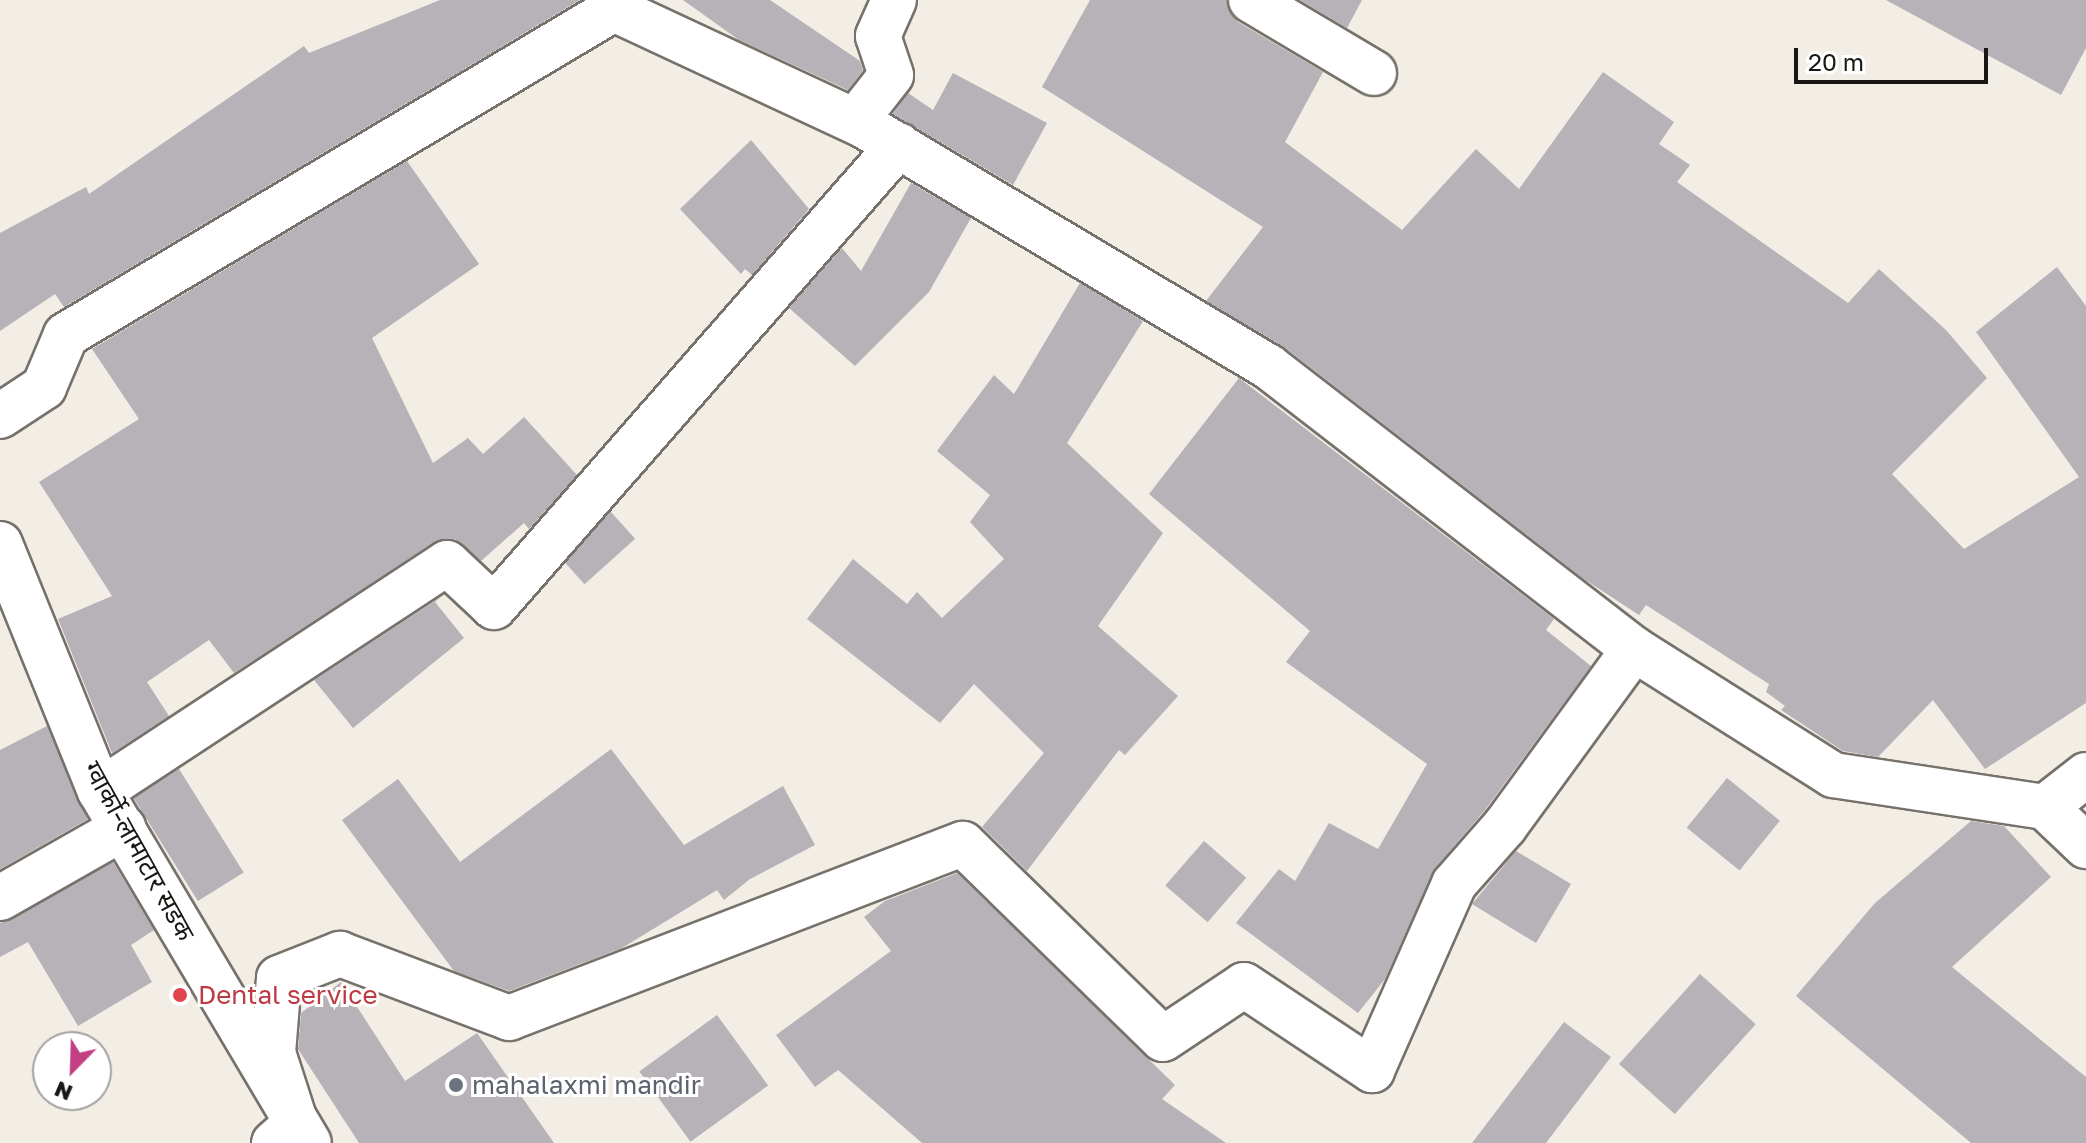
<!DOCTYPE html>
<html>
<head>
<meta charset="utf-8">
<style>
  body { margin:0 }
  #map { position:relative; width:2086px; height:1143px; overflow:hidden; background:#f2ede5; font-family:"Golos Text","Noto Sans Devanagari",sans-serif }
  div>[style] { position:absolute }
  .building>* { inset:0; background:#b7b1b8; transform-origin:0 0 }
  .roads { filter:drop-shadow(2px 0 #76726b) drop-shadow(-2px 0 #76726b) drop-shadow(0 2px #76726b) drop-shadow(0 -2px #76726b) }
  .minor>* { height:44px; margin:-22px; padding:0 22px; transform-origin:22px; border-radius:22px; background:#fff }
  .secondary>* { height:44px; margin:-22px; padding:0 22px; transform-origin:22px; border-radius:22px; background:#fff }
  .dots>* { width:22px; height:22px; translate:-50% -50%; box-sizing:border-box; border:4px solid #fff; border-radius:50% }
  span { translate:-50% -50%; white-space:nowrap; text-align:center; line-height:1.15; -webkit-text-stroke:6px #fff; paint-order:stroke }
  .street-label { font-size:26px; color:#191714 }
  .health-label { font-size:26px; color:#be3a42 }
  .left { translate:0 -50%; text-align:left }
  .worship-label { font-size:26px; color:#5b616d }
  .north { position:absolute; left:32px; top:1031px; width:80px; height:80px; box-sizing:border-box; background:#fff; border:2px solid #a3a2a1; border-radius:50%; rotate:203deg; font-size:22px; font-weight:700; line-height:32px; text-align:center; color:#191714 }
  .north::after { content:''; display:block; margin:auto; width:28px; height:36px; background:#c23f84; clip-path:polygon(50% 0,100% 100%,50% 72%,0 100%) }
  .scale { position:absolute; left:1794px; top:48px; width:194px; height:36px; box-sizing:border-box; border:4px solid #191714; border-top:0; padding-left:10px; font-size:24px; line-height:28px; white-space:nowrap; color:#191714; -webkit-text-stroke:6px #fff; paint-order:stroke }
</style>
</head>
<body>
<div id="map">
  <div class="building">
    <div style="clip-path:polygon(440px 0,580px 0,64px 307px,55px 294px,0 331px,0 233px,86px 187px,89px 194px,304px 46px,309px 53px)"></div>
    <div style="clip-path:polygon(683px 0,770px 0,860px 61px,863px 70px,848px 90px,739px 40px)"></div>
    <div style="clip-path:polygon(1090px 0,1226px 0,1238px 22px,1323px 72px,1285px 142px,1402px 230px,1476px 149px,1519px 189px,1603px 72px,1674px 122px,1659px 144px,1690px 165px,1677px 182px,1848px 303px,1879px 269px,1946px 330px,1987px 378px,1892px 474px,1964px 549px,2079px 477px,1976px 332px,2057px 267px,2086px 306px,2086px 703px,1985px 769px,1933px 700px,1878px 757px,1843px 751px,1781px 710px,1785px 706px,1766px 692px,1769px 684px,1646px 605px,1639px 615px,1584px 579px,1284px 347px,1206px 301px,1263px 227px,1042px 87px)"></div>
    <div style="clip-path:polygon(1300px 0,1362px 0,1347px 28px)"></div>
    <div style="clip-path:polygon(1886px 0,2086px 0,2086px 48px,2061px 95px)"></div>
    <div style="clip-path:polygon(953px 73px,1047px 123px,1013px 185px,893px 114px,908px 93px,933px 110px)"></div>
    <div style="clip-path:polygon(751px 140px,809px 209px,752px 275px,745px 269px,741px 274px,680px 209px)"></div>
    <div style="clip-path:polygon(407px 161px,479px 264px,372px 338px,433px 463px,468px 438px,483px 454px,524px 417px,577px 475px,529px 529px,524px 523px,481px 561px,455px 539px,434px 542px,234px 673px,209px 640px,147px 682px,169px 716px,112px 753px,58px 619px,112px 596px,39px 482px,139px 419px,92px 349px)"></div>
    <div style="clip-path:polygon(911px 183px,971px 218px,929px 292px,855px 366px,789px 308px,842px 248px,861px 271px)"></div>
    <div style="clip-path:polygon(1080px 283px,1143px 321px,1067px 443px,1163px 533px,1098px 626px,1178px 696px,1125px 755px,1119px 750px,1027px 871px,982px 827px,1044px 753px,974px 684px,940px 723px,807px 619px,853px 559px,907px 604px,917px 592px,942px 618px,1004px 559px,970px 522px,990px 495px,937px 451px,994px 375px,1014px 394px)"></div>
    <div style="clip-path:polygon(1239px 378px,1554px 619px,1546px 630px,1591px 666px,1485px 810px,1435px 868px,1385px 979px,1358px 1013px,1236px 923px,1279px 869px,1295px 881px,1329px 823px,1378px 849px,1427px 764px,1286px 662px,1310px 631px,1149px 494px)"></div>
    <div style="left:611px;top:512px;width:36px;height:68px;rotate:48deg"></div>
    <div style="clip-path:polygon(441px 597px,435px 602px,464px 638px,353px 728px,314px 680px)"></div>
    <div style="clip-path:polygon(47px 726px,88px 819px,0 869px,0 750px)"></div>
    <div style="clip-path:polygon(611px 749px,684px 845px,783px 786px,815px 845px,750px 879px,724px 900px,717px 890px,622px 948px,509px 991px,454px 971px,342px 820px,398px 779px,460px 862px)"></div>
    <div style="left:179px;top:769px;width:122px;height:54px;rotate:58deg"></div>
    <div style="left:1727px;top:778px;width:68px;height:64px;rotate:39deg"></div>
    <div style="clip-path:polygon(1971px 821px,2004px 826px,2051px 877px,1952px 967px,2086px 1077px,2086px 1143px,1971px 1143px,1796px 996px,1875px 903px)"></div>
    <div style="left:1204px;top:841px;width:56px;height:59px;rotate:41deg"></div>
    <div style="clip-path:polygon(1516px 851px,1571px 884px,1536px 943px,1472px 904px)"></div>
    <div style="clip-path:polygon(113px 862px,154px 930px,131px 945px,152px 982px,78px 1026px,28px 942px,0 957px,0 923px)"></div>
    <div style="clip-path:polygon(957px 873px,1175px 1085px,1162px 1099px,1226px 1143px,922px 1143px,838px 1070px,815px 1087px,776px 1035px,891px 951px,864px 917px,885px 901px)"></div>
    <div style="left:1700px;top:974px;width:75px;height:121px;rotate:42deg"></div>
    <div style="clip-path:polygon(341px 982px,405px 1081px,477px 1033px,554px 1143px,359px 1143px,298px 1049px,301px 1013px)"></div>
    <div style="left:717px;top:1015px;width:87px;height:96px;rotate:54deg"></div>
    <div style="clip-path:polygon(1564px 1022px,1611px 1057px,1546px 1143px,1472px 1143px)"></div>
  </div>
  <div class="roads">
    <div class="minor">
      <div style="left:1251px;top:0;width:143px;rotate:30.7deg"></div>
      <div style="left:863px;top:125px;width:19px;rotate:-78deg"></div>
      <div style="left:867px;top:106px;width:39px;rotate:-52deg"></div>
      <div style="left:891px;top:75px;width:41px;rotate:-108.4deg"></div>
      <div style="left:878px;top:36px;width:39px;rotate:-66deg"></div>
      <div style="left:0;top:416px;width:53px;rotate:-33.4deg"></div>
      <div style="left:44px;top:387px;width:56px;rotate:-67.1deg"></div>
      <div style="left:66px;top:335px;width:638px;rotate:-30.75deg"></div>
      <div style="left:614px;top:9px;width:275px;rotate:25deg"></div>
      <div style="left:863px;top:125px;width:473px;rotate:30.8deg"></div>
      <div style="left:1269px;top:367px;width:461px;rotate:37.7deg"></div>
      <div style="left:1634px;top:649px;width:236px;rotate:32.3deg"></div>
      <div style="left:1833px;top:775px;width:214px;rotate:8.6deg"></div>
      <div style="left:2086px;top:775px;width:52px;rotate:142deg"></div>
      <div style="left:2045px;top:807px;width:57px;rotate:43.6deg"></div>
      <div style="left:100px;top:791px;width:415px;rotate:-33.3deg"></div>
      <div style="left:447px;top:563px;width:64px;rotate:43.1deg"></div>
      <div style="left:494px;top:607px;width:614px;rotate:-48.76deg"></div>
      <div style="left:0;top:898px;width:142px;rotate:-29.6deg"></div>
      <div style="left:274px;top:1143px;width:29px;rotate:-41deg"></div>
      <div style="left:296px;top:1124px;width:75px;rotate:-107.9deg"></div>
      <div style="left:273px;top:1053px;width:75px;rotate:-85.4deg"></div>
      <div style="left:279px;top:978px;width:66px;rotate:-21.5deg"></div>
      <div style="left:340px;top:954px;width:181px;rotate:20.7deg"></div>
      <div style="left:509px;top:1018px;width:486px;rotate:-21deg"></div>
      <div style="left:963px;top:844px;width:279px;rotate:44.3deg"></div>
      <div style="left:1163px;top:1039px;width:97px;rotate:-33.7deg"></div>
      <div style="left:1244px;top:985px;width:154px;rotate:33.6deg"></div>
      <div style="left:1372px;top:1070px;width:203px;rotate:-66.2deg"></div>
      <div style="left:1454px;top:884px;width:77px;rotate:-48.7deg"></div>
      <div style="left:1505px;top:826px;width:219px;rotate:-53.9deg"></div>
    </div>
    <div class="secondary">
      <div style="left:0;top:544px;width:266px;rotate:68deg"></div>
      <div style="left:100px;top:791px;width:409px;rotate:59.3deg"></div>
    </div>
  </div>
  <div class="dots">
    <div style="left:180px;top:995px;background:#e0444e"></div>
    <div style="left:456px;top:1085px;background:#6b7280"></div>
  </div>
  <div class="street-label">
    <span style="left:139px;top:851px;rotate:61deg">ग्वार्को-लामाटार सडक</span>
  </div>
  <div class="health-label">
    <span class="left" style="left:198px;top:995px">Dental service</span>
  </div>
  <div class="worship-label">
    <span class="left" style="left:472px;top:1085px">mahalaxmi mandir</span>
  </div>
  <div class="north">N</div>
  <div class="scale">20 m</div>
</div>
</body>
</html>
